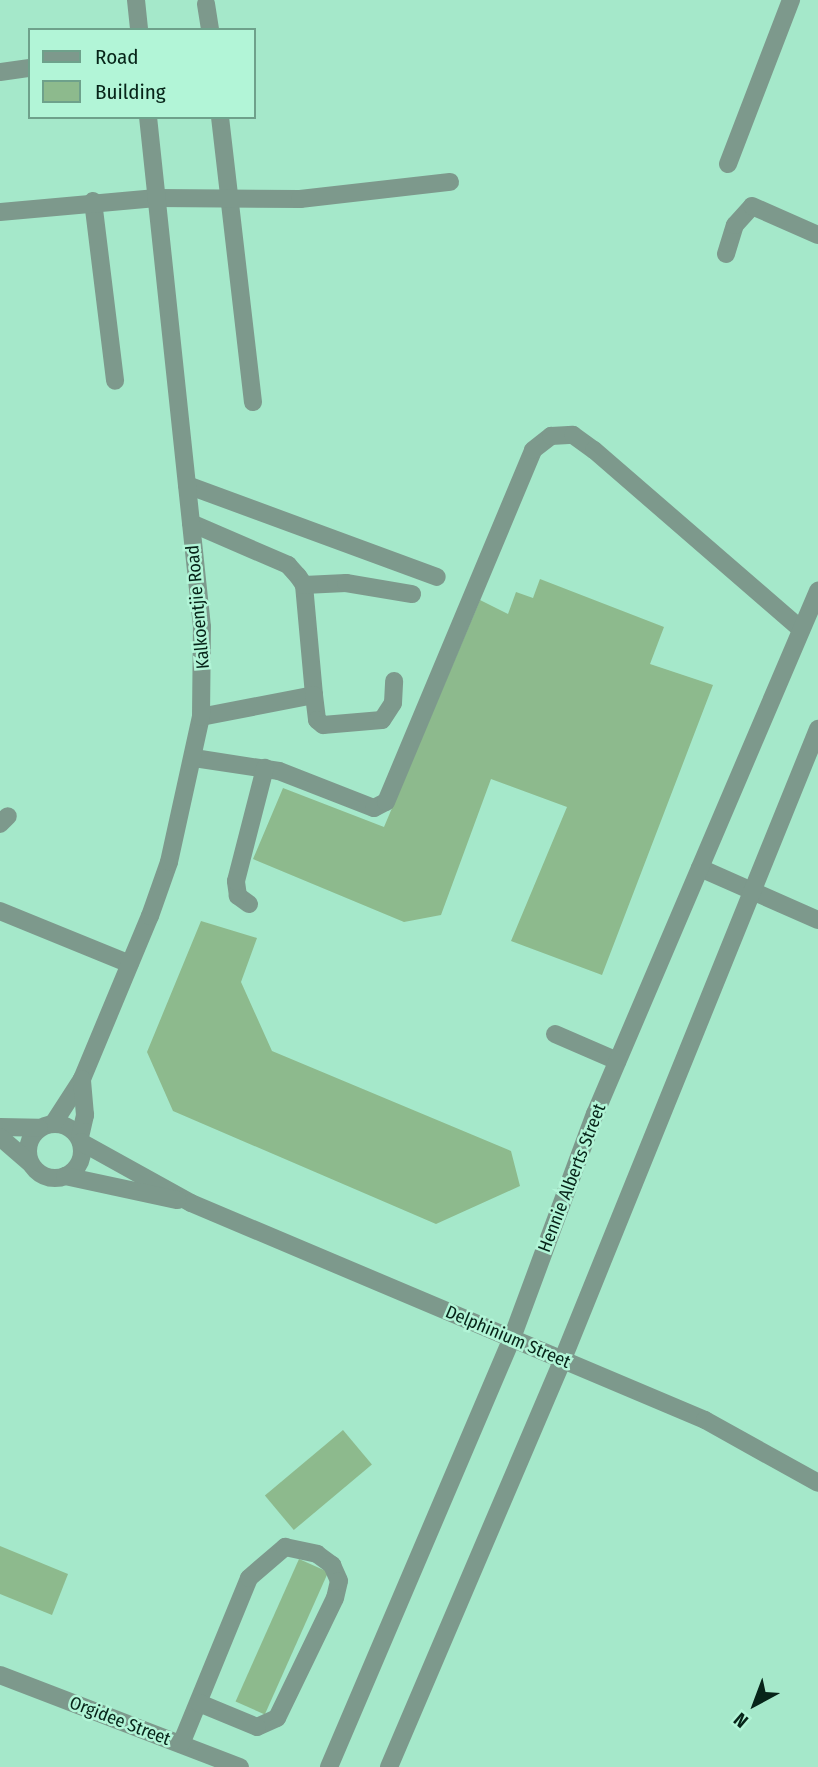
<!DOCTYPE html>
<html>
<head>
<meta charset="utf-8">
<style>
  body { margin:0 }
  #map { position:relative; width:818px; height:1767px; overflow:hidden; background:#a5e8ca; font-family:"Fira Sans Condensed",sans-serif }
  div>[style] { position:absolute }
  .building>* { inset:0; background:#8dba8d; transform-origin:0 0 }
  .minor>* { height:18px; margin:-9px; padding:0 9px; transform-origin:9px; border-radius:9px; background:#7d998c }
  .minor>.ring { margin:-9px; padding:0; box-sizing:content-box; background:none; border:18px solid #7d998c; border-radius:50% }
  span { translate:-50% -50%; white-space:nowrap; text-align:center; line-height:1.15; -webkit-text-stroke:5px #b2f5d7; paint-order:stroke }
  .street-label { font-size:18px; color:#072419 }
  .legend { position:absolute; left:28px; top:28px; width:228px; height:91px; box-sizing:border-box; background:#b2f5d7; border:2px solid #6ea18b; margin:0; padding:9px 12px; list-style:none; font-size:21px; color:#072419 }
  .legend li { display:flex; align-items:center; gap:14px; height:35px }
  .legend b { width:35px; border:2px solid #6ea18b }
  .north { position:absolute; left:720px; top:1669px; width:70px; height:70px; -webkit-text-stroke:5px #b2f5d7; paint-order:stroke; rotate:221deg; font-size:19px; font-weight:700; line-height:28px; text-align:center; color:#072419 }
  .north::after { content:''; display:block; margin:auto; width:24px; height:32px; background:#072419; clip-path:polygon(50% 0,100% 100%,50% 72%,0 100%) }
</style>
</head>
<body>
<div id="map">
  <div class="building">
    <div style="clip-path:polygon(540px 579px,664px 627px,650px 664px,713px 685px,602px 975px,511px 941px,567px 807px,491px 779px,441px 915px,404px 922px,253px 859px,283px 788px,384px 827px,480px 600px,508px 614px,516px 592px,533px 598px)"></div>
    <div style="clip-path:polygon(201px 921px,257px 938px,241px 982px,272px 1051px,511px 1151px,520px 1186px,436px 1224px,173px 1111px,147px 1052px)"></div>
    <div style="left:343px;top:1430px;width:45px;height:102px;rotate:50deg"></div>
    <div style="clip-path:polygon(0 1546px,68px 1574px,52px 1615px,0 1594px)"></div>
    <div style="left:299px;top:1559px;width:32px;height:156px;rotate:24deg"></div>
  </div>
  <div class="minor">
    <div style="left:136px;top:0;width:30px;rotate:84deg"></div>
    <div style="left:206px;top:4px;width:26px;rotate:81deg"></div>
    <div style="left:0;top:72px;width:30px;rotate:-8deg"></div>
    <div style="left:220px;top:117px;width:287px;rotate:83.4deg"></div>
    <div style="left:728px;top:164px;width:176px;rotate:-69deg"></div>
    <div style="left:93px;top:201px;width:181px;rotate:83deg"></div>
    <div style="left:0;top:212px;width:157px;rotate:-5.1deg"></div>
    <div style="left:156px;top:198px;width:144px;rotate:0.4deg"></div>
    <div style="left:300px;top:199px;width:151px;rotate:-6.5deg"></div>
    <div style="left:726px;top:254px;width:30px;rotate:-73deg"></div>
    <div style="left:735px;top:225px;width:25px;rotate:-48deg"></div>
    <div style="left:752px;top:206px;width:72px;rotate:23.7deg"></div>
    <div style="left:187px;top:485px;width:266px;rotate:20.2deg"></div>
    <div style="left:191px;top:523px;width:106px;rotate:23.4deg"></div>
    <div style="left:288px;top:565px;width:15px;rotate:48deg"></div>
    <div style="left:298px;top:576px;width:11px;rotate:56deg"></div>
    <div style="left:304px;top:585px;width:110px;rotate:84.8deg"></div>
    <div style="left:314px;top:695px;width:115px;rotate:169deg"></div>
    <div style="left:304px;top:585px;width:42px;rotate:-2.7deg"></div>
    <div style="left:346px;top:583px;width:67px;rotate:9.5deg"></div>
    <div style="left:314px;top:695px;width:25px;rotate:83deg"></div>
    <div style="left:317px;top:720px;width:8px;rotate:40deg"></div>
    <div style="left:323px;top:725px;width:59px;rotate:-4.8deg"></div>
    <div style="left:382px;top:720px;width:20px;rotate:-57deg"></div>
    <div style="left:393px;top:703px;width:22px;rotate:-87deg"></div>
    <div style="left:194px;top:758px;width:86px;rotate:8.7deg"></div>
    <div style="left:279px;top:771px;width:102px;rotate:21.3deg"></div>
    <div style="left:374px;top:808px;width:13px;rotate:-27deg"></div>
    <div style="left:386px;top:802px;width:381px;rotate:-67.3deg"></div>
    <div style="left:533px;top:450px;width:23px;rotate:-38deg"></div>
    <div style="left:551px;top:436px;width:22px;rotate:-3deg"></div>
    <div style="left:573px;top:435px;width:26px;rotate:36deg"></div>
    <div style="left:594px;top:450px;width:274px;rotate:40.9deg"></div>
    <div style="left:0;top:824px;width:11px;rotate:-45deg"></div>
    <div style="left:700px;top:868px;width:129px;rotate:23.8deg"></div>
    <div style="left:249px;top:904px;width:14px;rotate:-144deg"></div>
    <div style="left:238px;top:896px;width:15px;rotate:-98deg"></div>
    <div style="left:236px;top:881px;width:117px;rotate:-75.6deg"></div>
    <div style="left:0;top:911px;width:140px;rotate:22.2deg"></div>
    <div style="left:555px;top:1034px;width:68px;rotate:23.5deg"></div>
    <div class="ring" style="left:28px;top:1124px;width:36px;height:36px"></div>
    <div style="left:53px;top:1124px;width:54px;rotate:-57.2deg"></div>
    <div style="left:82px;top:1079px;width:177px;rotate:-67.4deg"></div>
    <div style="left:150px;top:916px;width:57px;rotate:-70.6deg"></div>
    <div style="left:169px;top:862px;width:148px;rotate:-77.6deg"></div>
    <div style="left:201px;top:717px;width:90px;rotate:-89.4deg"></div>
    <div style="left:202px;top:627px;width:513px;rotate:-96.04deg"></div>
    <div style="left:0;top:1127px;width:39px;rotate:1deg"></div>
    <div style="left:0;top:1137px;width:40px;rotate:41deg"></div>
    <div style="left:80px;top:1137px;width:23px;rotate:-77deg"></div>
    <div style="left:85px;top:1115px;width:36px;rotate:-95deg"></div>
    <div style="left:81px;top:1142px;width:126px;rotate:29deg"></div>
    <div style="left:191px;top:1203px;width:558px;rotate:22.89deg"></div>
    <div style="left:705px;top:1420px;width:129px;rotate:29.1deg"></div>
    <div style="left:65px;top:1176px;width:115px;rotate:12.1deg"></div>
    <div style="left:0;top:1675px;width:257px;rotate:21deg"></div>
    <div style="left:181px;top:1744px;width:179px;rotate:-67.7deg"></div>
    <div style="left:249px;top:1578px;width:48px;rotate:-40.7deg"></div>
    <div style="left:285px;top:1547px;width:33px;rotate:12deg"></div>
    <div style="left:317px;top:1554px;width:19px;rotate:36deg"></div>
    <div style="left:332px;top:1565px;width:17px;rotate:66deg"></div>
    <div style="left:339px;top:1581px;width:17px;rotate:103deg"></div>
    <div style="left:335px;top:1598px;width:133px;rotate:115.8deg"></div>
    <div style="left:277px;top:1718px;width:22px;rotate:156deg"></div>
    <div style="left:257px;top:1727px;width:63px;rotate:-157.5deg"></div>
    <div style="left:329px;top:1767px;width:466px;rotate:-66.9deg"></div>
    <div style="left:512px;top:1338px;width:239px;rotate:-69.7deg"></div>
    <div style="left:595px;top:1114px;width:569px;rotate:-66.91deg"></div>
    <div style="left:389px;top:1767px;width:441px;rotate:-66.9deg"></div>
    <div style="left:562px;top:1361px;width:682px;rotate:-67.95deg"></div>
  </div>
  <div class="street-label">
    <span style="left:198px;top:607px;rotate:-95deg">Kalkoentjie Road</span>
    <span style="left:572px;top:1178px;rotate:-69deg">Hennie Alberts Street</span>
    <span style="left:508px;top:1337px;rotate:23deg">Delphinium Street</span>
    <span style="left:120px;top:1721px;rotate:21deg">Orgidee Street</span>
  </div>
  <ul class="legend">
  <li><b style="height:9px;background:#7d998c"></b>Road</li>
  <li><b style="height:19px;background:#8dba8d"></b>Building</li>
  </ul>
  <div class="north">N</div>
</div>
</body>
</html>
